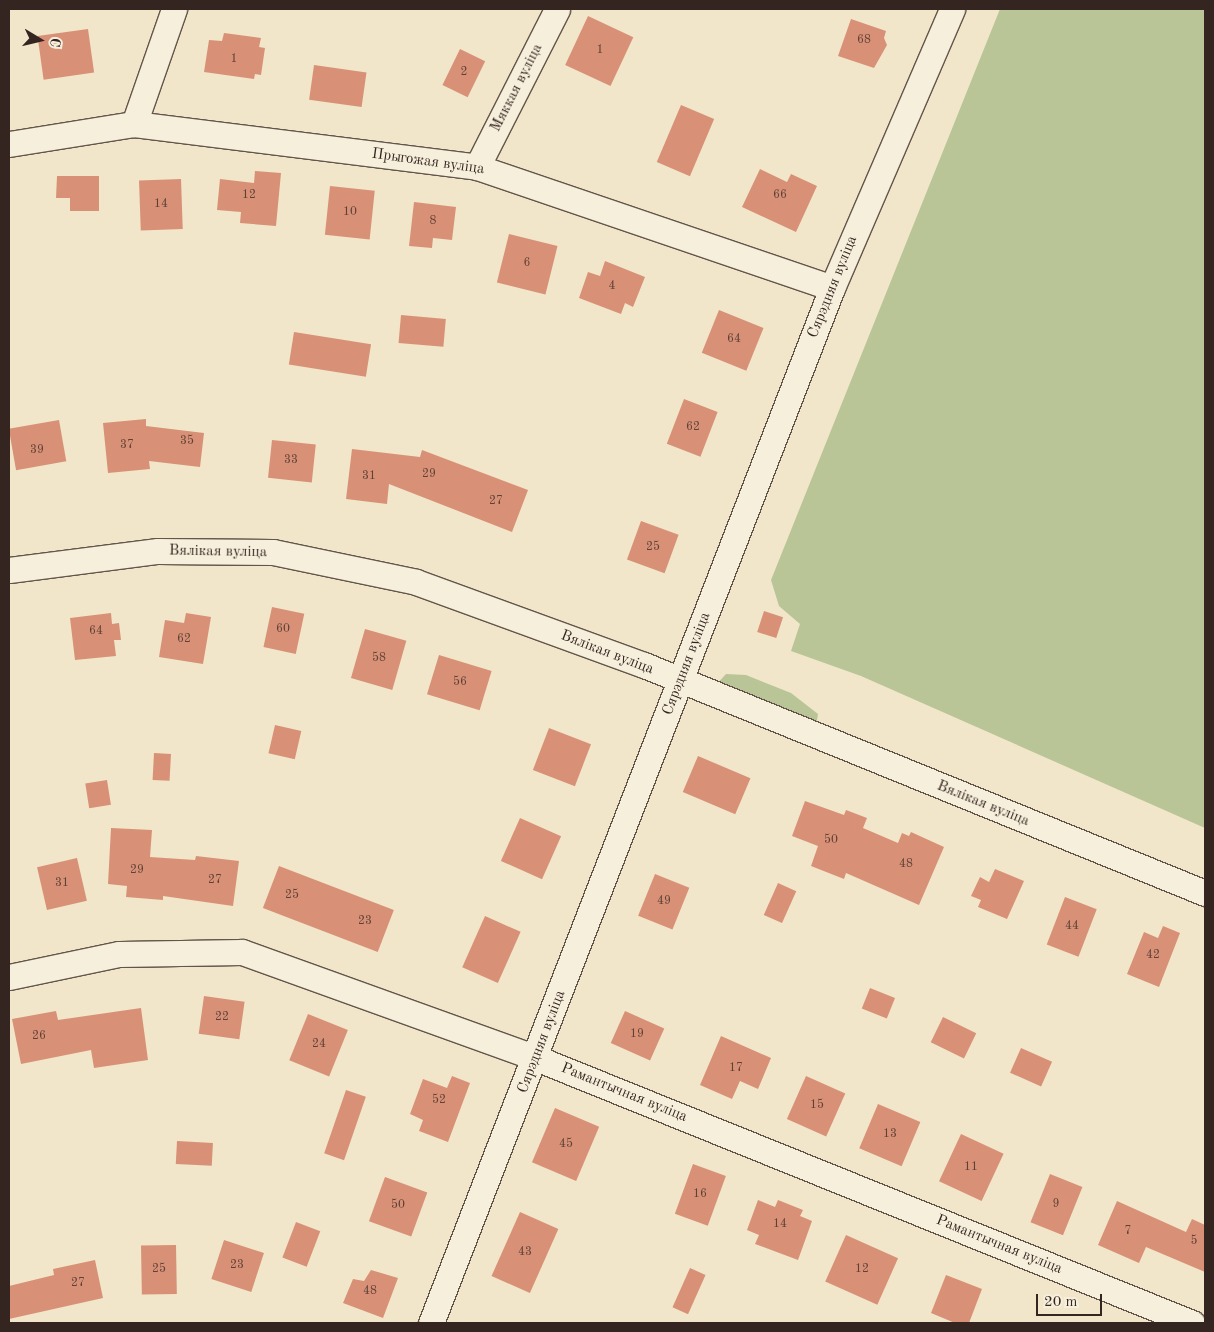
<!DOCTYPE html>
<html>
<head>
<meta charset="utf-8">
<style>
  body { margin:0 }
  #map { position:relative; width:1214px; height:1332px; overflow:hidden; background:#f1e6c9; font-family:"Old Standard TT",serif }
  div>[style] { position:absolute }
  .green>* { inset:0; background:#b9c596 }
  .building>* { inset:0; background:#d89177; transform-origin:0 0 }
  .roads { filter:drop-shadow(1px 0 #64554a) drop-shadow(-1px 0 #64554a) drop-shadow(0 1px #64554a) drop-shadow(0 -1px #64554a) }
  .street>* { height:25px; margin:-12.5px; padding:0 12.5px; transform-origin:12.5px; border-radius:12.5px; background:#f6efdc }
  span { translate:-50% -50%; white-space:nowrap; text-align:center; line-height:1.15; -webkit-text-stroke:4.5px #f6efdc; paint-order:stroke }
  .number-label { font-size:12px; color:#5e4036 }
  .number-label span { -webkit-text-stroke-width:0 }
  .street-label { font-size:15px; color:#352520 }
  .frame { position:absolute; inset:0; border:10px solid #352520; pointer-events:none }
  .north { position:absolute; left:15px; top:15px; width:50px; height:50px; -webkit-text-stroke:4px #f6efdc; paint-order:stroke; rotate:99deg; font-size:14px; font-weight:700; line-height:20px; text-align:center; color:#352520 }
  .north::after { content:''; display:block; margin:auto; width:18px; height:22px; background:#352520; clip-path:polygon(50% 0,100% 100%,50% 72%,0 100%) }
  .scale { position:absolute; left:1036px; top:1294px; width:66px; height:22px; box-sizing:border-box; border:2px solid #352520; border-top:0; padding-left:6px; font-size:15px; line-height:18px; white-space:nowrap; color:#352520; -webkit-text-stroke:4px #f6efdc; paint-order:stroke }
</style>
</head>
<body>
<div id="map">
  <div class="green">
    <div style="clip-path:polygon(1000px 9px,1205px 9px,1205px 828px,861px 676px,791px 651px,800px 624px,779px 606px,771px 580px)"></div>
    <div style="clip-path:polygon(726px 674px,746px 675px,791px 693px,818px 714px,815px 733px,715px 686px)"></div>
  </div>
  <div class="building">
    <div style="left:588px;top:16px;width:50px;height:54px;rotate:25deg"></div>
    <div style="clip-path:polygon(851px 19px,886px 31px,884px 38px,887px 45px,874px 68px,838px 56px)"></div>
    <div style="left:88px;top:29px;width:44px;height:51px;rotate:82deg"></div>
    <div style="clip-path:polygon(224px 33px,261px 38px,259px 47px,265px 48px,261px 75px,255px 74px,254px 79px,204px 72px,209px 40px,222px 41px)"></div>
    <div style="left:460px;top:49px;width:28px;height:40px;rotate:26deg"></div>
    <div style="left:314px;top:65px;width:53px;height:35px;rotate:8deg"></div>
    <div style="left:681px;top:105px;width:36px;height:62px;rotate:23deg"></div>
    <div style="clip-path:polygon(760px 169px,787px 182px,791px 174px,817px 186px,796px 232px,742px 207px)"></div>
    <div style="clip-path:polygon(255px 171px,281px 173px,276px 226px,240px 223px,241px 212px,217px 210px,220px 179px,254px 183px)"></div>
    <div style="clip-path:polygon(57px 176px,99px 176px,99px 211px,70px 211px,70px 198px,56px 198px)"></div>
    <div style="left:181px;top:179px;width:50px;height:42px;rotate:88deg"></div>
    <div style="left:330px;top:186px;width:45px;height:49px;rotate:6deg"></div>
    <div style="clip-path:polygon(414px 202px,456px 207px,452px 240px,433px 238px,432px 248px,409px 246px)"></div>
    <div style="left:509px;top:234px;width:50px;height:50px;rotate:14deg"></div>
    <div style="clip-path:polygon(605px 261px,645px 277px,633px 307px,625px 303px,621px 314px,579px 298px,588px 272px,600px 276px)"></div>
    <div style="left:719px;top:310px;width:48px;height:46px;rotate:22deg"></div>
    <div style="left:401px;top:315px;width:45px;height:28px;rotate:5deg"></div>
    <div style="left:294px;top:332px;width:78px;height:33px;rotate:9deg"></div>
    <div style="left:684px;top:399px;width:36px;height:48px;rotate:21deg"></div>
    <div style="clip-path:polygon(146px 419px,146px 426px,204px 433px,200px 467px,149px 461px,150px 469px,108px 473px,103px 423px)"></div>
    <div style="left:59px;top:420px;width:42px;height:51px;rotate:80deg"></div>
    <div style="left:272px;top:440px;width:44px;height:38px;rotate:6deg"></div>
    <div style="clip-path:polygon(352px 449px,420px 457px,422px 450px,528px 490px,512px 532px,389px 484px,387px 504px,346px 499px)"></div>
    <div style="left:641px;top:521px;width:40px;height:41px;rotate:20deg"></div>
    <div style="left:272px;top:607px;width:33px;height:41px;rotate:12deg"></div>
    <div style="left:764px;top:611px;width:20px;height:22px;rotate:18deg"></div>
    <div style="clip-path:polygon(111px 613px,112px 624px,119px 623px,121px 640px,114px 640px,116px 656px,75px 660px,70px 618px)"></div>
    <div style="clip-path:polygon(186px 613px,211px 617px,203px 664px,159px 657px,165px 620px,184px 623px)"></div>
    <div style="left:365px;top:629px;width:43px;height:51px;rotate:16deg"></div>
    <div style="left:439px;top:655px;width:55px;height:41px;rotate:17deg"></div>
    <div style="left:275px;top:725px;width:27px;height:29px;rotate:13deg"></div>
    <div style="left:549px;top:728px;width:45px;height:45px;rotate:21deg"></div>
    <div style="left:154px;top:753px;width:17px;height:27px;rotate:3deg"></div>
    <div style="left:698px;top:756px;width:57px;height:39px;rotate:23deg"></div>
    <div style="left:107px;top:780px;width:25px;height:22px;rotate:81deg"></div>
    <div style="clip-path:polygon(805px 801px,844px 815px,846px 810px,867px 818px,863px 828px,898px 843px,902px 833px,909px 836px,911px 832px,944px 847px,919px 905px,846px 873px,844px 879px,811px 866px,818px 846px,792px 836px)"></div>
    <div style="left:520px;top:818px;width:45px;height:47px;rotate:24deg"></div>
    <div style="clip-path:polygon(111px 828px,152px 830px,150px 857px,195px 860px,196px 856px,239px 861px,233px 906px,163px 896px,163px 900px,126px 897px,127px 886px,108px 884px)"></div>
    <div style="left:77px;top:858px;width:44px;height:41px;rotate:77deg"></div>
    <div style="left:279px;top:866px;width:123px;height:45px;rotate:21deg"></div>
    <div style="clip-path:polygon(995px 869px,1024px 881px,1007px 919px,978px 907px,981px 900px,971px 896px,980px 877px,989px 882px)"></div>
    <div style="left:655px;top:874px;width:37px;height:45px;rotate:22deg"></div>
    <div style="left:778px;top:883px;width:20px;height:35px;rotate:24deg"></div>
    <div style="left:1065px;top:897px;width:34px;height:51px;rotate:21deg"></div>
    <div style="left:485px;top:916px;width:39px;height:56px;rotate:24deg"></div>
    <div style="clip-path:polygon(1163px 926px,1180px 933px,1159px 987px,1127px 974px,1144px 932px,1158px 938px)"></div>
    <div style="left:870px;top:988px;width:27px;height:22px;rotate:22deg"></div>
    <div style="left:204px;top:996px;width:41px;height:38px;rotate:8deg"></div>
    <div style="clip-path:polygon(141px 1008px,148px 1060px,94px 1068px,91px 1050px,21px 1064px,12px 1019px,56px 1011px,58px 1020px)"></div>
    <div style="left:625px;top:1011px;width:43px;height:35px;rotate:24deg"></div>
    <div style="left:308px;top:1014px;width:43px;height:50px;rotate:22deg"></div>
    <div style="left:943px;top:1017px;width:37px;height:28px;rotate:26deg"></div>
    <div style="clip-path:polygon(721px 1036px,771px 1058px,758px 1089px,740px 1081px,732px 1099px,700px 1085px)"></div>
    <div style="left:1021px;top:1048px;width:34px;height:27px;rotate:24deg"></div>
    <div style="clip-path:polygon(452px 1076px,470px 1083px,448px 1142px,419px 1131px,423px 1120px,410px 1114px,423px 1079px,447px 1088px)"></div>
    <div style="left:806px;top:1076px;width:43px;height:47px;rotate:24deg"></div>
    <div style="left:346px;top:1090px;width:21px;height:67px;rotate:19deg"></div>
    <div style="left:878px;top:1104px;width:46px;height:48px;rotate:23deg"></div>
    <div style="left:555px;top:1108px;width:48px;height:59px;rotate:23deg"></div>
    <div style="left:961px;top:1134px;width:47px;height:52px;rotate:25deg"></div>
    <div style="left:177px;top:1141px;width:36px;height:23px;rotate:3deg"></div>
    <div style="left:693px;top:1164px;width:35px;height:53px;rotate:20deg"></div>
    <div style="left:1050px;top:1174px;width:35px;height:52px;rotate:22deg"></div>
    <div style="left:385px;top:1177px;width:45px;height:47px;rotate:20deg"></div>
    <div style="clip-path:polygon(758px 1200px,775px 1207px,778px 1200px,803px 1210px,800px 1216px,812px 1221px,798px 1260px,755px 1244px,759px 1235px,747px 1230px)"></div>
    <div style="clip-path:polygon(1117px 1201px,1186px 1232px,1192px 1219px,1205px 1225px,1205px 1272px,1146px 1247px,1139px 1263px,1098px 1245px)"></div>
    <div style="left:520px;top:1212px;width:42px;height:70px;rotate:24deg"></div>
    <div style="left:296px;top:1222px;width:26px;height:38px;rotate:21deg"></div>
    <div style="left:846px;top:1235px;width:57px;height:51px;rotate:24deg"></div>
    <div style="left:224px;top:1240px;width:42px;height:41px;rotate:18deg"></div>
    <div style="left:176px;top:1245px;width:49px;height:35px;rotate:89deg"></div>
    <div style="clip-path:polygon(95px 1260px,103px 1298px,9px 1319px,9px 1286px,54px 1275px,53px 1269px)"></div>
    <div style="left:690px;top:1268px;width:17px;height:43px;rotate:24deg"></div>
    <div style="clip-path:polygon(371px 1270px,398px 1278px,383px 1318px,343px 1303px,353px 1279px,364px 1281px)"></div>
    <div style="clip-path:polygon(946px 1275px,982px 1289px,969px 1323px,955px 1323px,931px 1313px)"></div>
  </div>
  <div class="roads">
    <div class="street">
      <div style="left:134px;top:124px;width:122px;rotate:-70.8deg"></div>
      <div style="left:9px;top:144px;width:127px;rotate:-9.1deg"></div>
      <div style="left:134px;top:124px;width:346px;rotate:7.1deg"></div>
      <div style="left:477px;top:167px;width:375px;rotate:18.8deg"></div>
      <div style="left:477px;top:167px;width:177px;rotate:-63.1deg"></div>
      <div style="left:9px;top:570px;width:150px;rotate:-7.3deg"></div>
      <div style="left:158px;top:551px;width:115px;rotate:0.5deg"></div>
      <div style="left:273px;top:552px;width:146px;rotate:11.8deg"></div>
      <div style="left:416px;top:582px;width:243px;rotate:20deg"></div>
      <div style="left:644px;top:665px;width:606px;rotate:22.12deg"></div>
      <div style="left:9px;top:977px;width:112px;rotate:-11.8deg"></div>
      <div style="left:119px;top:954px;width:123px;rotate:-0.9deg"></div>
      <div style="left:242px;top:952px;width:313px;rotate:19.8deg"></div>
      <div style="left:536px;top:1058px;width:708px;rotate:22deg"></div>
      <div style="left:431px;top:1323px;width:1110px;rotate:-68.82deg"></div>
      <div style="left:832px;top:288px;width:304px;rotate:-66.7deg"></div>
    </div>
  </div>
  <div class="number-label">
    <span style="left:864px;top:41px">68</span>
    <span style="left:600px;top:51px">1</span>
    <span style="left:234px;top:60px">1</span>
    <span style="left:464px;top:73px">2</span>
    <span style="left:249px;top:196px">12</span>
    <span style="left:780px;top:196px">66</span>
    <span style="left:161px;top:205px">14</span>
    <span style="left:350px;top:213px">10</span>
    <span style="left:433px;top:222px">8</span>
    <span style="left:527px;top:264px">6</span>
    <span style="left:612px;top:287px">4</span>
    <span style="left:734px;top:340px">64</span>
    <span style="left:693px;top:428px">62</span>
    <span style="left:187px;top:442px">35</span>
    <span style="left:127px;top:446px">37</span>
    <span style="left:37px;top:451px">39</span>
    <span style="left:291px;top:461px">33</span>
    <span style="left:429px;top:475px">29</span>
    <span style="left:369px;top:477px">31</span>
    <span style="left:496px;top:502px">27</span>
    <span style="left:653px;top:548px">25</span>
    <span style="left:283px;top:630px">60</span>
    <span style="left:96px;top:632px">64</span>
    <span style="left:184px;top:640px">62</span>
    <span style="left:379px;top:659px">58</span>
    <span style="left:460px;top:683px">56</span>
    <span style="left:831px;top:841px">50</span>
    <span style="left:906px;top:865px">48</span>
    <span style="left:137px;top:871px">29</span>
    <span style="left:215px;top:881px">27</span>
    <span style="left:62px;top:884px">31</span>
    <span style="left:292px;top:896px">25</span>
    <span style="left:664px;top:902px">49</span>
    <span style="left:365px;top:922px">23</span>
    <span style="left:1072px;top:927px">44</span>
    <span style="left:1153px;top:956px">42</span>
    <span style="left:222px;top:1018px">22</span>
    <span style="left:637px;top:1035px">19</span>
    <span style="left:39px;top:1037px">26</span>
    <span style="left:319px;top:1045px">24</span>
    <span style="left:736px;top:1069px">17</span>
    <span style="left:439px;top:1101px">52</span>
    <span style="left:817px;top:1106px">15</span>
    <span style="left:890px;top:1135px">13</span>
    <span style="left:566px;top:1145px">45</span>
    <span style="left:971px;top:1168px">11</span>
    <span style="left:700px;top:1195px">16</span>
    <span style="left:1056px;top:1205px">9</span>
    <span style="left:398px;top:1206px">50</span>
    <span style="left:780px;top:1225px">14</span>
    <span style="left:1128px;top:1232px">7</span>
    <span style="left:1194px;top:1242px">5</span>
    <span style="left:525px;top:1253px">43</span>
    <span style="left:237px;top:1266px">23</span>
    <span style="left:159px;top:1270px">25</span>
    <span style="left:862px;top:1270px">12</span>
    <span style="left:78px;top:1284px">27</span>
    <span style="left:370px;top:1292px">48</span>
  </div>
  <div class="street-label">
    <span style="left:517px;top:88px;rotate:-63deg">Мяккая вуліца</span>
    <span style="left:428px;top:162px;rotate:8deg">Прыгожая вуліца</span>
    <span style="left:833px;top:287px;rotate:-68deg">Сярэдняя вуліца</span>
    <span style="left:218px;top:552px;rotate:1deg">Вялікая вуліца</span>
    <span style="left:607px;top:653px;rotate:21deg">Вялікая вуліца</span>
    <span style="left:687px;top:664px;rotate:-69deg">Сярэдняя вуліца</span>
    <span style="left:983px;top:804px;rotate:22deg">Вялікая вуліца</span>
    <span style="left:542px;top:1042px;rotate:-69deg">Сярэдняя вуліца</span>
    <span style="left:624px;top:1093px;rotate:22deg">Рамантычная вуліца</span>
    <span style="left:999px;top:1245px;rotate:22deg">Рамантычная вуліца</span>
  </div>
  <div class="frame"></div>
  <div class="north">С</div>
  <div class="scale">20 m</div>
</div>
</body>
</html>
